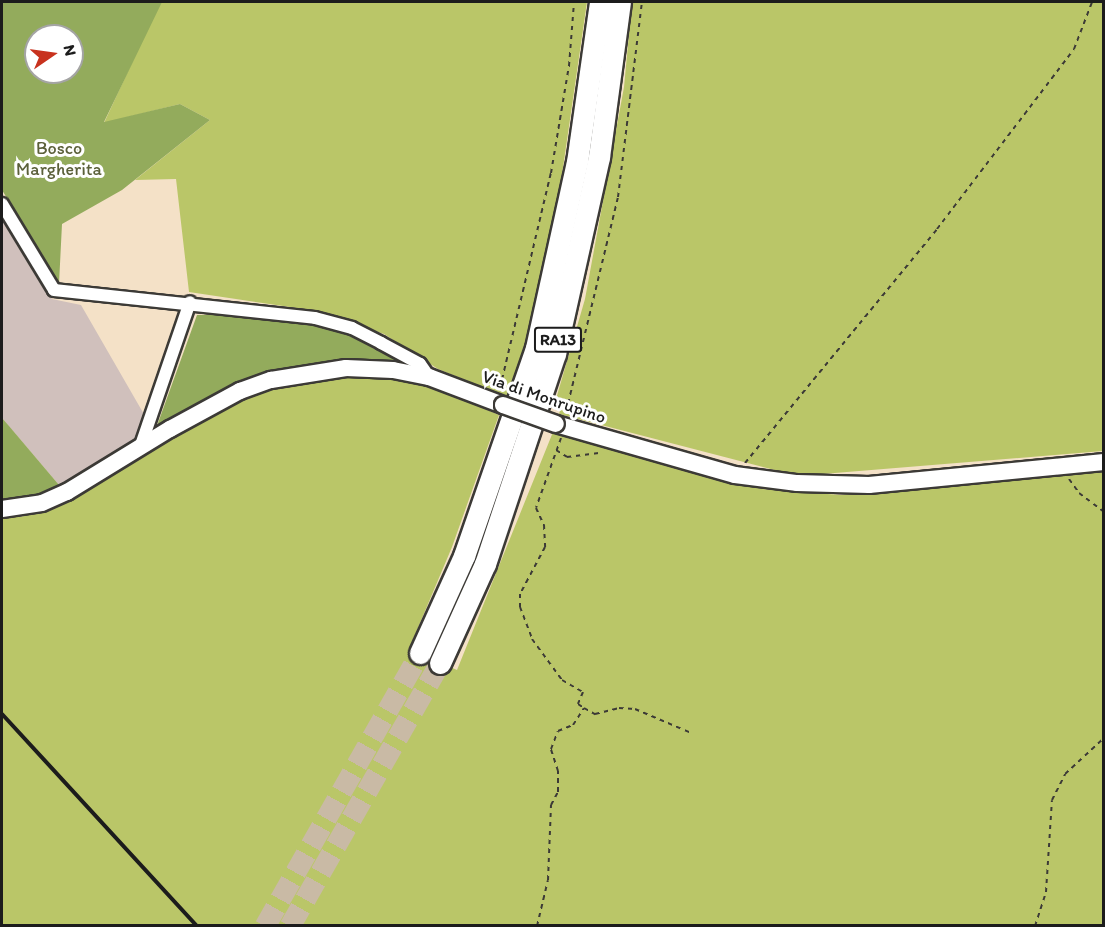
<!DOCTYPE html>
<html>
<head>
<meta charset="utf-8">
<style>
  body { margin:0 }
  #map { position:relative; width:1105px; height:927px; overflow:hidden; background:#f4e1c7; font-family:Itim,sans-serif }
  div>[style] { position:absolute }
  .industrial>* { inset:0; background:#d0c0bc }
  .green>* { inset:0; background:#bac668 }
  .forest>* { inset:0; background:#93ab5c }
  .motorway-tunnel>* { height:21px; margin-top:-10.5px; transform-origin:0; background:repeating-linear-gradient(90deg,#c9baa5 0 21px,transparent 0 31px) }
  .path>* { height:2px; margin-top:-1px; transform-origin:0; background:repeating-linear-gradient(90deg,#3c3a36 0 4.5px,transparent 0 9px) }
  .roads { filter:drop-shadow(2px 0 #3c3a36) drop-shadow(-2px 0 #3c3a36) drop-shadow(0 2px #3c3a36) drop-shadow(0 -2px #3c3a36) }
  .minor>* { height:12px; margin:-6px; padding:0 6px; transform-origin:6px; border-radius:6px; background:#fff }
  .secondary>* { height:16px; margin:-8px; padding:0 8px; transform-origin:8px; border-radius:8px; background:#fff }
  .motorway>* { height:21px; margin:-10.5px; padding:0 10.5px; transform-origin:10.5px; border-radius:10.5px; background:#fff }
  .rail>* { height:4px; margin:-2px; padding:0 2px; transform-origin:2px; border-radius:2px; background:#1c1c1c }
  .bridges { filter:drop-shadow(2px 0 #3c3a36) drop-shadow(-2px 0 #3c3a36) drop-shadow(0 2px #3c3a36) drop-shadow(0 -2px #3c3a36) }
  .secondary-bridge>* { height:16px; margin:-8px; padding:0 8px; transform-origin:8px; border-radius:8px; background:#fff }
  span { translate:-50% -50%; white-space:nowrap; text-align:center; line-height:1.15; -webkit-text-stroke:6px #fff; paint-order:stroke }
  .shield-label span { padding:2px 4px; background:#fff; border:2px solid; border-radius:4px; -webkit-text-stroke-width:0 }
  .shield-label { font-size:16px; color:#1c1c1c; font-weight:700 }
  .park-label { font-size:18px; color:#5b603a }
  .street-label { font-size:18px; color:#1c1c1c }
  .frame { position:absolute; inset:0; border:3px solid #1c1c1c; pointer-events:none }
  .north { position:absolute; left:24px; top:24px; width:60px; height:60px; box-sizing:border-box; background:#fff; border:2px solid #a4a4a4; border-radius:50%; rotate:77deg; font-size:16px; font-weight:700; line-height:24px; text-align:center; color:#1c1c1c }
  .north::after { content:''; display:block; margin:auto; width:21px; height:27px; background:#c8321e; clip-path:polygon(50% 0,100% 100%,50% 72%,0 100%) }
</style>
</head>
<body>
<div id="map">
  <div class="industrial">
    <div style="clip-path:polygon(2px 217px,52px 299px,81px 305px,145px 416px,137px 438px,59px 485px,2px 418px)"></div>
  </div>
  <div class="green">
    <div style="clip-path:polygon(160px 2px,587px 2px,558px 202px,515px 385px,510px 384px,507px 397px,438px 369px,384px 334px,317px 311px,189px 292px,176px 179px,135px 180px,210px 120px,180px 104px,104px 123px)"></div>
    <div style="clip-path:polygon(632px 2px,1103px 2px,1103px 451px,798px 476px,559px 414px,563px 401px,556px 399px,585px 299px,624px 87px)"></div>
    <div style="clip-path:polygon(370px 376px,432px 386px,499px 415px,452px 547px,409px 649px,457px 670px,553px 432px,762px 489px,841px 495px,1103px 472px,1103px 925px,2px 925px,2px 517px,21px 517px,69px 500px,243px 396px,301px 382px)"></div>
  </div>
  <div class="forest">
    <div style="clip-path:polygon(evenodd,2px 2px,162px 2px,104px 122px,180px 104px,210px 120px,122px 190px,62px 224px,59px 284px,2px 190px,2px 2px,36px 36px,72px 36px,72px 72px,36px 72px,36px 36px)"></div>
    <div style="clip-path:polygon(261px 314px,350px 330px,417px 368px,310px 368px,154px 434px,197px 315px)"></div>
    <div style="clip-path:polygon(2px 418px,9px 426px,59px 485px,30px 499px,6px 504px,2px 500px)"></div>
  </div>
  <div class="motorway-tunnel">
    <div style="left:265px;top:926px;width:314px;rotate:-60.4deg"></div>
    <div style="left:290px;top:926px;width:303px;rotate:-60.3deg"></div>
  </div>
  <div class="path">
    <div style="left:500px;top:388px;width:221px;rotate:-76.7deg"></div>
    <div style="left:551px;top:173px;width:109px;rotate:-80.5deg"></div>
    <div style="left:569px;top:66px;width:64px;rotate:-85.5deg"></div>
    <div style="left:566px;top:412px;width:221px;rotate:-76.4deg"></div>
    <div style="left:618px;top:197px;width:196px;rotate:-83deg"></div>
    <div style="left:561px;top:438px;width:74px;rotate:109.7deg"></div>
    <div style="left:536px;top:508px;width:19px;rotate:65deg"></div>
    <div style="left:544px;top:525px;width:22px;rotate:87deg"></div>
    <div style="left:545px;top:547px;width:53px;rotate:118deg"></div>
    <div style="left:520px;top:594px;width:13px;rotate:90deg"></div>
    <div style="left:520px;top:607px;width:34px;rotate:69deg"></div>
    <div style="left:532px;top:639px;width:51px;rotate:53.8deg"></div>
    <div style="left:562px;top:680px;width:24px;rotate:30deg"></div>
    <div style="left:583px;top:692px;width:13px;rotate:113deg"></div>
    <div style="left:578px;top:704px;width:7px;rotate:34deg"></div>
    <div style="left:584px;top:708px;width:13px;rotate:29deg"></div>
    <div style="left:595px;top:714px;width:25px;rotate:-14deg"></div>
    <div style="left:619px;top:708px;width:16px;rotate:4deg"></div>
    <div style="left:635px;top:709px;width:59px;rotate:23.1deg"></div>
    <div style="left:556px;top:450px;width:13px;rotate:32deg"></div>
    <div style="left:567px;top:457px;width:34px;rotate:-7deg"></div>
    <div style="left:745px;top:463px;width:303px;rotate:-50.6deg"></div>
    <div style="left:937px;top:229px;width:226px;rotate:-52.7deg"></div>
    <div style="left:1074px;top:49px;width:50px;rotate:-69deg"></div>
    <div style="left:1069px;top:479px;width:17px;rotate:54deg"></div>
    <div style="left:1079px;top:493px;width:31px;rotate:37deg"></div>
    <div style="left:2px;top:925px;width:1px;rotate:90deg"></div>
    <div style="left:537px;top:926px;width:47px;rotate:-76.6deg"></div>
    <div style="left:548px;top:880px;width:75px;rotate:-87.7deg"></div>
    <div style="left:551px;top:805px;width:15px;rotate:-62deg"></div>
    <div style="left:558px;top:792px;width:21px;rotate:-90deg"></div>
    <div style="left:558px;top:771px;width:23px;rotate:-108deg"></div>
    <div style="left:551px;top:749px;width:19px;rotate:-69deg"></div>
    <div style="left:558px;top:731px;width:16px;rotate:-22deg"></div>
    <div style="left:573px;top:725px;width:20px;rotate:-57deg"></div>
    <div style="left:1035px;top:926px;width:36px;rotate:-72deg"></div>
    <div style="left:1046px;top:892px;width:92px;rotate:-86.3deg"></div>
    <div style="left:1052px;top:800px;width:29px;rotate:-63deg"></div>
    <div style="left:1065px;top:774px;width:53px;rotate:-42.7deg"></div>
  </div>
  <div class="roads">
    <div class="minor">
      <div style="left:2px;top:204px;width:100px;rotate:58.8deg"></div>
      <div style="left:54px;top:290px;width:262px;rotate:6.1deg"></div>
      <div style="left:315px;top:318px;width:38px;rotate:15deg"></div>
      <div style="left:352px;top:328px;width:33px;rotate:27deg"></div>
      <div style="left:381px;top:343px;width:44px;rotate:28.3deg"></div>
      <div style="left:420px;top:364px;width:16px;rotate:55deg"></div>
      <div style="left:140px;top:448px;width:154px;rotate:-71.1deg"></div>
    </div>
    <div class="secondary">
      <div style="left:556px;top:424px;width:186px;rotate:15.9deg"></div>
      <div style="left:735px;top:475px;width:63px;rotate:7.4deg"></div>
      <div style="left:797px;top:483px;width:72px;rotate:1.6deg"></div>
      <div style="left:869px;top:485px;width:236px;rotate:-5.6deg"></div>
      <div style="left:2px;top:509px;width:40px;rotate:-8.5deg"></div>
      <div style="left:42px;top:503px;width:27px;rotate:-24deg"></div>
      <div style="left:67px;top:492px;width:121px;rotate:-31.5deg"></div>
      <div style="left:170px;top:429px;width:80px;rotate:-28.5deg"></div>
      <div style="left:240px;top:391px;width:33px;rotate:-20deg"></div>
      <div style="left:271px;top:380px;width:76px;rotate:-9.1deg"></div>
      <div style="left:346px;top:368px;width:47px;rotate:2.4deg"></div>
      <div style="left:393px;top:370px;width:37px;rotate:11deg"></div>
      <div style="left:429px;top:377px;width:79px;rotate:20.7deg"></div>
    </div>
    <div class="motorway">
      <div style="left:420px;top:653px;width:107px;rotate:-65.6deg"></div>
      <div style="left:464px;top:556px;width:220px;rotate:-70.9deg"></div>
      <div style="left:536px;top:348px;width:190px;rotate:-77.6deg"></div>
      <div style="left:577px;top:162px;width:162px;rotate:-81.8deg"></div>
      <div style="left:440px;top:663px;width:109px;rotate:-65.6deg"></div>
      <div style="left:485px;top:564px;width:221px;rotate:-71.6deg"></div>
      <div style="left:555px;top:354px;width:202px;rotate:-77.4deg"></div>
      <div style="left:599px;top:157px;width:156px;rotate:-82.3deg"></div>
    </div>
  </div>
  <div class="rail">
    <div style="left:2px;top:714px;width:288px;rotate:47.4deg"></div>
  </div>
  <div class="bridges">
    <div class="secondary-bridge">
      <div style="left:503px;top:405px;width:56px;rotate:19.7deg"></div>
    </div>
  </div>
  <div class="shield-label">
    <span style="left:558px;top:340px">RA13</span>
  </div>
  <div class="park-label">
    <span style="left:59px;top:159px">Bosco<br>Margherita</span>
  </div>
  <div class="street-label">
    <span style="left:544px;top:397px;rotate:19deg">Via di Monrupino</span>
  </div>
  <div class="frame"></div>
  <div class="north">N</div>
</div>
</body>
</html>
